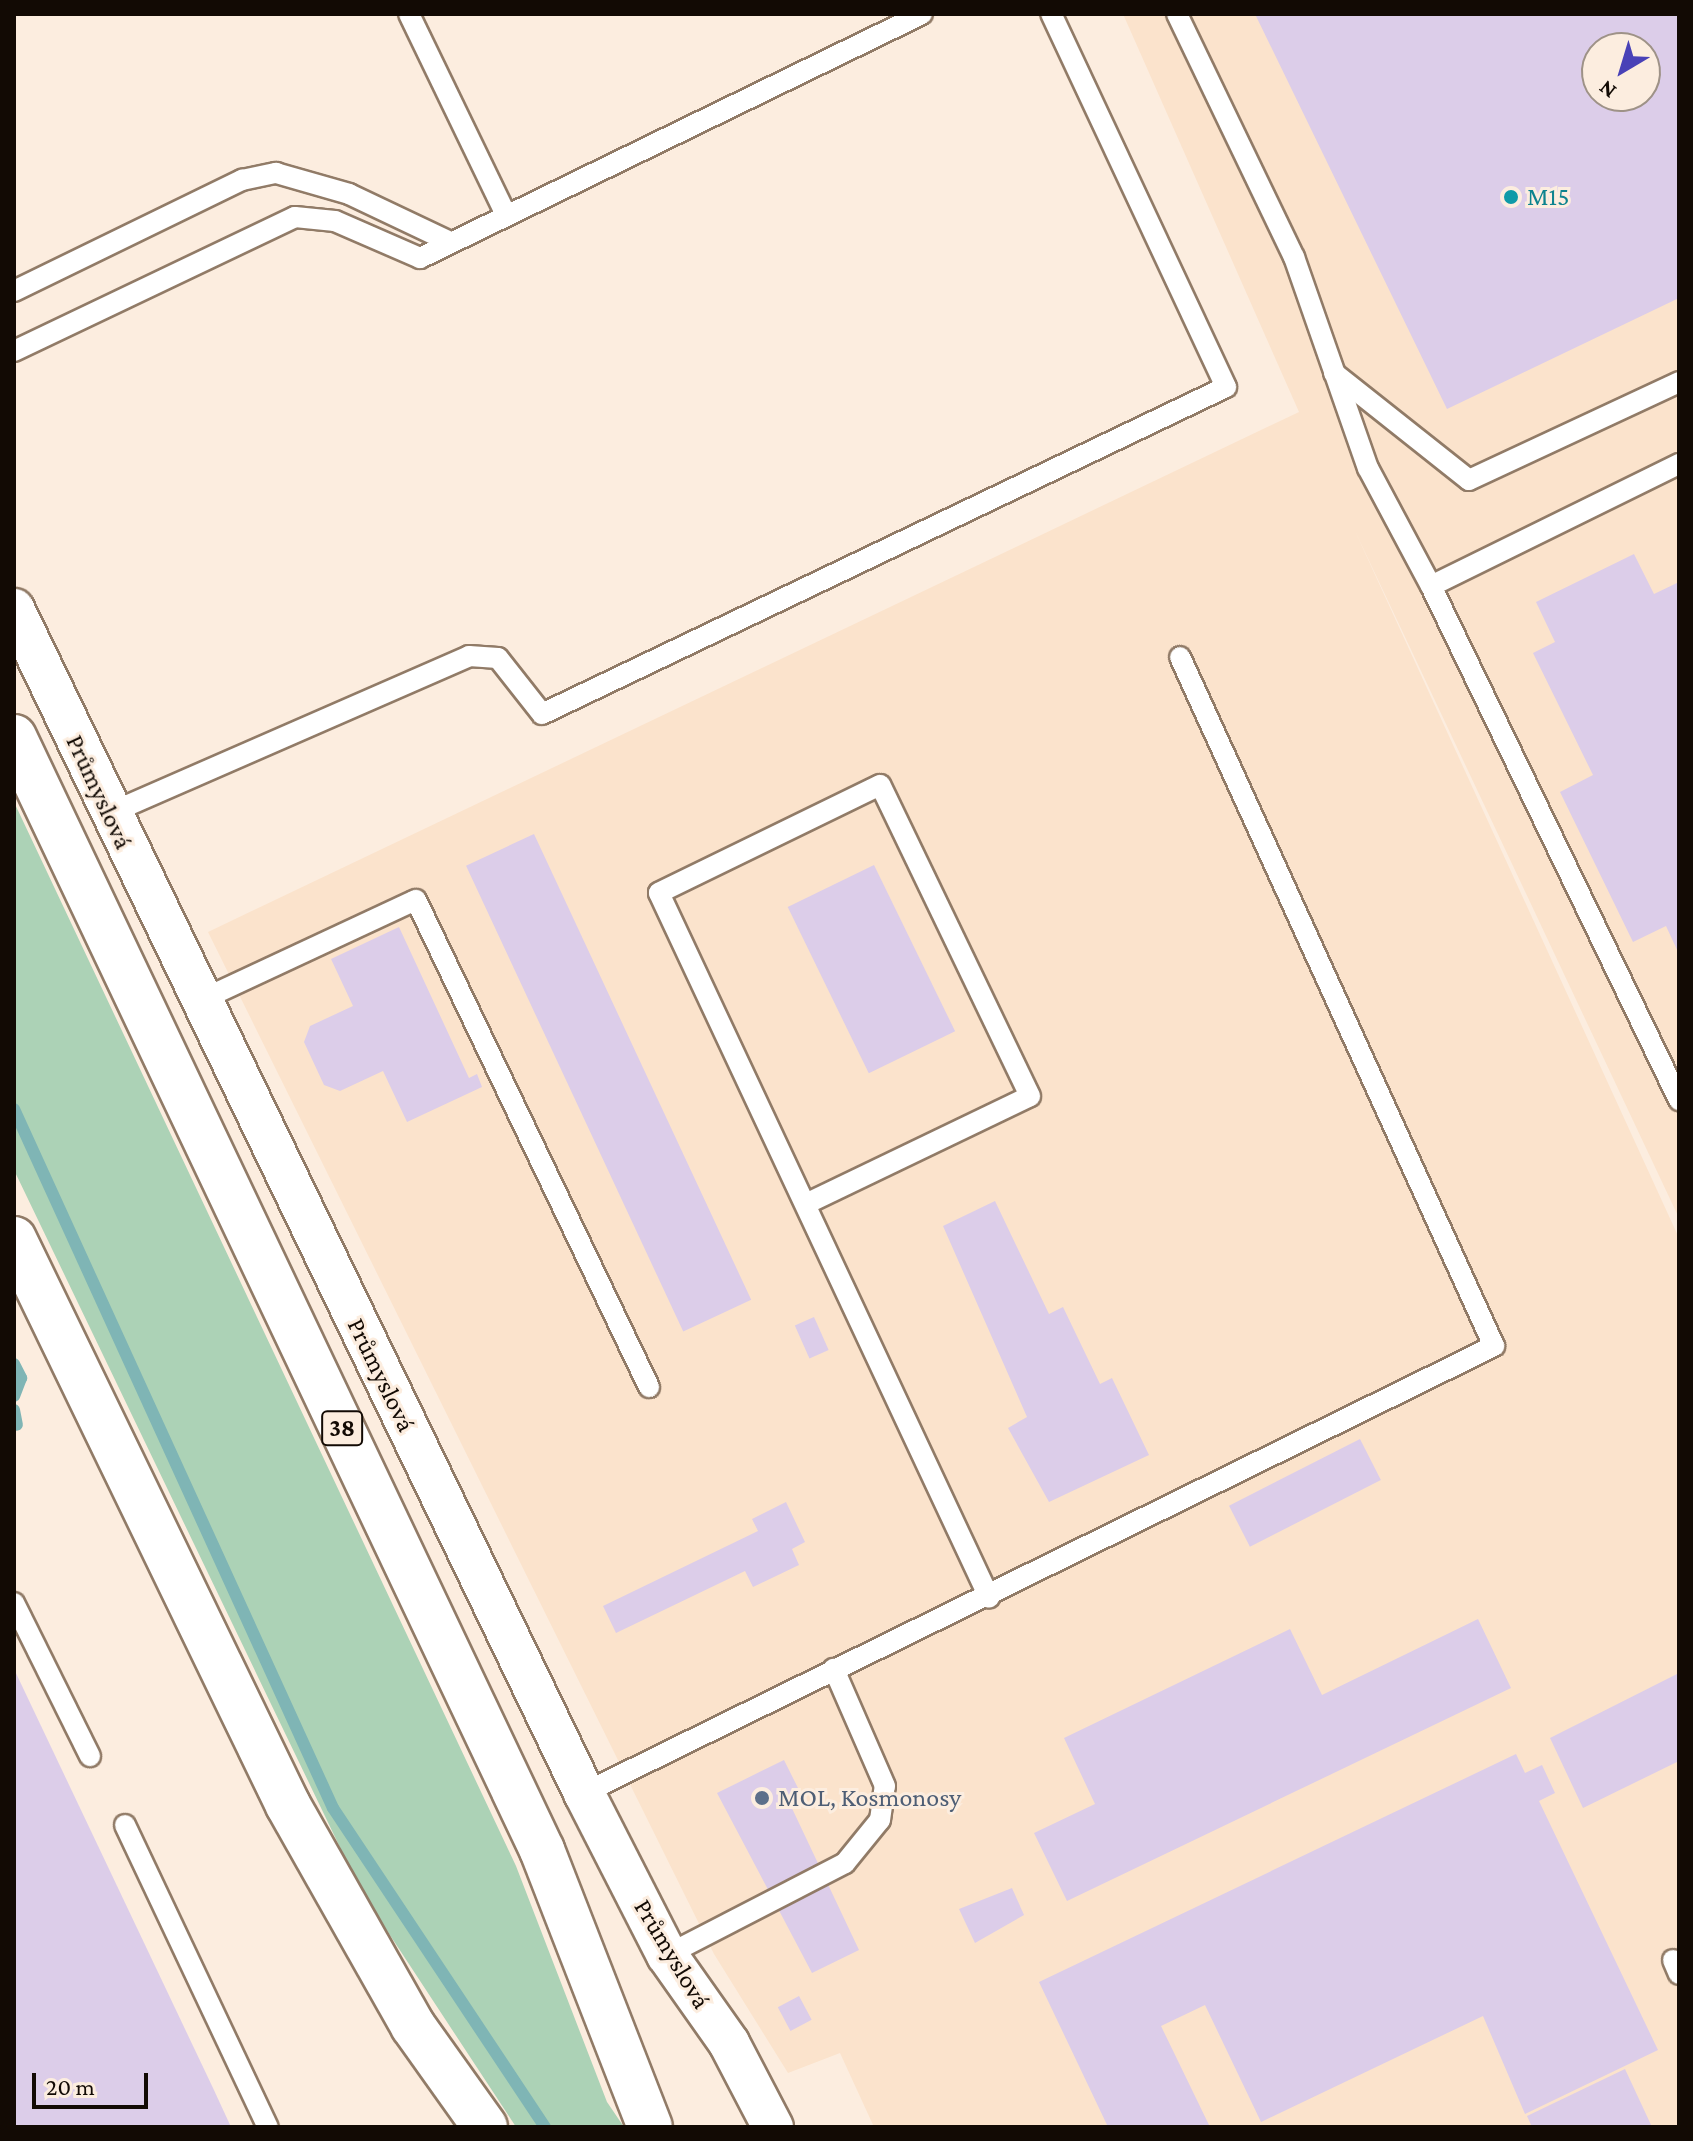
<!DOCTYPE html>
<html>
<head>
<meta charset="utf-8">
<style>
  body { margin:0 }
  #map { position:relative; width:1693px; height:2141px; overflow:hidden; background:#fceddf; font-family:"Crimson Pro",serif }
  div>[style] { position:absolute }
  .built>* { inset:0; background:#fbe3cc }
  .green>* { inset:0; background:#acd2b6 }
  .stream>* { height:12px; margin:-6px; padding:0 6px; transform-origin:6px; border-radius:6px; background:#7fb5b5 }
  .building>* { inset:0; background:#dccde9; transform-origin:0 0 }
  .roads { filter:drop-shadow(2px 0 #917b67) drop-shadow(-2px 0 #917b67) drop-shadow(0 2px #917b67) drop-shadow(0 -2px #917b67) }
  .lane>* { height:20px; margin:-10px; padding:0 10px; transform-origin:10px; border-radius:10px; background:#fff }
  .street>* { height:40px; margin:-20px; padding:0 20px; transform-origin:20px; border-radius:20px; background:#fff }
  .primary>* { height:44px; margin:-22px; padding:0 22px; transform-origin:22px; border-radius:22px; background:#fff }
  .dots>* { width:22px; height:22px; translate:-50% -50%; box-sizing:border-box; border:4px solid #fceddf; border-radius:50% }
  span { translate:-50% -50%; white-space:nowrap; text-align:center; line-height:1.15; -webkit-text-stroke:6px #fceddf; paint-order:stroke }
  .shield-label span { padding:2px 6px; background:#fceddf; border:2px solid; border-radius:6px; -webkit-text-stroke-width:0 }
  .shield-label { font-size:24px; color:#120a04; font-weight:700 }
  .culture-label { font-size:26px; color:#0d838f }
  .left { translate:0 -50%; text-align:left }
  .street-label { font-size:26px; color:#120a04 }
  .service-label { font-size:26px; color:#4e5e75 }
  .frame { position:absolute; inset:0; border:16px solid #120a04; pointer-events:none }
  .north { position:absolute; left:1581px; top:32px; width:80px; height:80px; box-sizing:border-box; background:#fceddf; border:2px solid #9e9287; border-radius:50%; rotate:218deg; font-size:22px; font-weight:700; line-height:32px; text-align:center; color:#120a04 }
  .north::after { content:''; display:block; margin:auto; width:28px; height:36px; background:#4941b7; clip-path:polygon(50% 0,100% 100%,50% 72%,0 100%) }
  .scale { position:absolute; left:32px; top:2073px; width:116px; height:36px; box-sizing:border-box; border:4px solid #120a04; border-top:0; padding-left:10px; font-size:24px; line-height:28px; white-space:nowrap; color:#120a04; -webkit-text-stroke:6px #fceddf; paint-order:stroke }
</style>
</head>
<body>
<div id="map">
  <div class="built">
    <div style="clip-path:polygon(evenodd,1123px 14px,1679px 14px,1679px 1218px,1355px 531px,1679px 1238px,1679px 2127px,874px 2127px,840px 2053px,788px 2073px,714px 1954px,208px 932px,1299px 412px,1123px 14px,1597px 48px,1645px 48px,1645px 96px,1597px 96px,1597px 48px)"></div>
  </div>
  <div class="green">
    <div style="clip-path:polygon(14px 802px,516px 1866px,607px 2102px,624px 2127px,516px 2127px,361px 1891px,14px 1170px)"></div>
  </div>
  <div class="stream">
    <div style="left:14px;top:1109px;width:768px;rotate:65.47deg"></div>
    <div style="left:333px;top:1808px;width:383px;rotate:56.4deg"></div>
    <div style="left:14px;top:1364px;width:16px;rotate:63deg"></div>
    <div style="left:21px;top:1378px;width:19px;rotate:111deg"></div>
    <div style="left:14px;top:1410px;width:15px;rotate:79deg"></div>
  </div>
  <div class="building">
    <div style="clip-path:polygon(evenodd,1255px 14px,1679px 14px,1679px 298px,1447px 409px,1255px 14px,1597px 48px,1645px 48px,1645px 96px,1597px 96px,1597px 48px)"></div>
    <div style="clip-path:polygon(1634px 554px,1654px 594px,1679px 582px,1679px 954px,1666px 926px,1633px 942px,1560px 792px,1593px 775px,1533px 653px,1555px 642px,1536px 602px)"></div>
    <div style="left:534px;top:834px;width:514px;height:75px;rotate:65deg"></div>
    <div style="left:874px;top:865px;width:185px;height:96px;rotate:64deg"></div>
    <div style="clip-path:polygon(399px 927px,469px 1078px,477px 1074px,482px 1087px,407px 1122px,383px 1071px,340px 1091px,324px 1085px,304px 1042px,310px 1026px,353px 1006px,331px 959px)"></div>
    <div style="clip-path:polygon(995px 1201px,1049px 1314px,1063px 1307px,1100px 1384px,1112px 1378px,1149px 1455px,1049px 1502px,1008px 1428px,1027px 1417px,943px 1226px)"></div>
    <div style="left:814px;top:1317px;width:36px;height:21px;rotate:66deg"></div>
    <div style="left:1360px;top:1439px;width:46px;height:147px;rotate:63deg"></div>
    <div style="clip-path:polygon(786px 1502px,805px 1542px,792px 1549px,799px 1565px,753px 1587px,745px 1571px,616px 1633px,603px 1606px,758px 1531px,752px 1519px)"></div>
    <div style="clip-path:polygon(1478px 1619px,1511px 1688px,1067px 1901px,1034px 1833px,1095px 1804px,1064px 1738px,1290px 1629px,1322px 1695px)"></div>
    <div style="clip-path:polygon(14px 1669px,213px 2088px,231px 2127px,14px 2127px)"></div>
    <div style="clip-path:polygon(1679px 1673px,1679px 1761px,1583px 1808px,1550px 1738px)"></div>
    <div style="clip-path:polygon(1516px 1754px,1525px 1773px,1542px 1765px,1555px 1793px,1539px 1801px,1658px 2050px,1525px 2114px,1483px 2016px,1261px 2122px,1205px 2005px,1161px 2026px,1210px 2127px,1108px 2127px,1039px 1982px)"></div>
    <div style="clip-path:polygon(784px 1760px,802px 1796px,789px 1802px,859px 1950px,812px 1973px,717px 1793px)"></div>
    <div style="clip-path:polygon(1012px 1888px,1024px 1915px,975px 1943px,959px 1909px)"></div>
    <div style="left:799px;top:1996px;width:27px;height:24px;rotate:62deg"></div>
    <div style="clip-path:polygon(1625px 2069px,1652px 2127px,1532px 2127px,1527px 2116px)"></div>
  </div>
  <div class="roads">
    <div class="lane">
      <div style="left:409px;top:14px;width:223px;rotate:64.2deg"></div>
      <div style="left:1177px;top:14px;width:270px;rotate:64.3deg"></div>
      <div style="left:1294px;top:257px;width:224px;rotate:70.7deg"></div>
      <div style="left:1368px;top:468px;width:134px;rotate:61.9deg"></div>
      <div style="left:1431px;top:586px;width:276px;rotate:-26.2deg"></div>
      <div style="left:14px;top:291px;width:254px;rotate:-26deg"></div>
      <div style="left:242px;top:180px;width:35px;rotate:-12deg"></div>
      <div style="left:276px;top:173px;width:76px;rotate:16deg"></div>
      <div style="left:349px;top:194px;width:112px;rotate:25.4deg"></div>
      <div style="left:14px;top:351px;width:311px;rotate:-25.5deg"></div>
      <div style="left:295px;top:217px;width:40px;rotate:5.7deg"></div>
      <div style="left:335px;top:221px;width:93px;rotate:23.5deg"></div>
      <div style="left:420px;top:258px;width:558px;rotate:-25.92deg"></div>
      <div style="left:1334px;top:373px;width:172px;rotate:38.4deg"></div>
      <div style="left:1469px;top:480px;width:232px;rotate:-25deg"></div>
      <div style="left:1431px;top:586px;width:571px;rotate:64.24deg"></div>
      <div style="left:108px;top:814px;width:394px;rotate:-23.6deg"></div>
      <div style="left:469px;top:656px;width:29px;rotate:4deg"></div>
      <div style="left:498px;top:658px;width:71px;rotate:51.8deg"></div>
      <div style="left:542px;top:714px;width:758px;rotate:-25.55deg"></div>
      <div style="left:1226px;top:387px;width:412px;rotate:-115.1deg"></div>
      <div style="left:199px;top:1001px;width:239px;rotate:-25deg"></div>
      <div style="left:416px;top:900px;width:540px;rotate:64.43deg"></div>
      <div style="left:808px;top:1203px;width:246px;rotate:-25.7deg"></div>
      <div style="left:1030px;top:1096px;width:345px;rotate:-115.7deg"></div>
      <div style="left:880px;top:785px;width:246px;rotate:154deg"></div>
      <div style="left:659px;top:893px;width:778px;rotate:64.89deg"></div>
      <div style="left:14px;top:1603px;width:171px;rotate:63.6deg"></div>
      <div style="left:584px;top:1793px;width:1014px;rotate:-26.16deg"></div>
      <div style="left:1494px;top:1346px;width:757px;rotate:-114.5deg"></div>
      <div style="left:125px;top:1825px;width:334px;rotate:64.7deg"></div>
      <div style="left:667px;top:1955px;width:200px;rotate:-27.3deg"></div>
      <div style="left:845px;top:1863px;width:55px;rotate:-50.9deg"></div>
      <div style="left:880px;top:1820px;width:34px;rotate:-82deg"></div>
      <div style="left:885px;top:1786px;width:128px;rotate:-113.6deg"></div>
      <div style="left:1673px;top:1960px;width:15px;rotate:67deg"></div>
    </div>
    <div class="street">
      <div style="left:14px;top:609px;width:1314px;rotate:64.29deg"></div>
      <div style="left:584px;top:1793px;width:182px;rotate:62.9deg"></div>
      <div style="left:667px;top:1955px;width:108px;rotate:54.8deg"></div>
      <div style="left:729px;top:2043px;width:95px;rotate:62.4deg"></div>
    </div>
    <div class="primary">
      <div style="left:14px;top:737px;width:1232px;rotate:64.62deg"></div>
      <div style="left:542px;top:1850px;width:297px;rotate:68.7deg"></div>
      <div style="left:14px;top:1239px;width:629px;rotate:64.17deg"></div>
      <div style="left:288px;top:1805px;width:254px;rotate:60.5deg"></div>
      <div style="left:413px;top:2026px;width:124px;rotate:54.5deg"></div>
    </div>
  </div>
  <div class="dots">
    <div style="left:1511px;top:197px;background:#0f9aa8"></div>
    <div style="left:762px;top:1798px;background:#5c6f8a"></div>
  </div>
  <div class="shield-label">
    <span style="left:342px;top:1428px">38</span>
  </div>
  <div class="culture-label">
    <span class="left" style="left:1527px;top:197px">M15</span>
  </div>
  <div class="street-label">
    <span style="left:99px;top:792px;rotate:65deg">Průmyslová</span>
    <span style="left:381px;top:1375px;rotate:64deg">Průmyslová</span>
    <span style="left:672px;top:1954px;rotate:59deg">Průmyslová</span>
  </div>
  <div class="service-label">
    <span class="left" style="left:778px;top:1798px">MOL, Kosmonosy</span>
  </div>
  <div class="frame"></div>
  <div class="north">N</div>
  <div class="scale">20 m</div>
</div>
</body>
</html>
